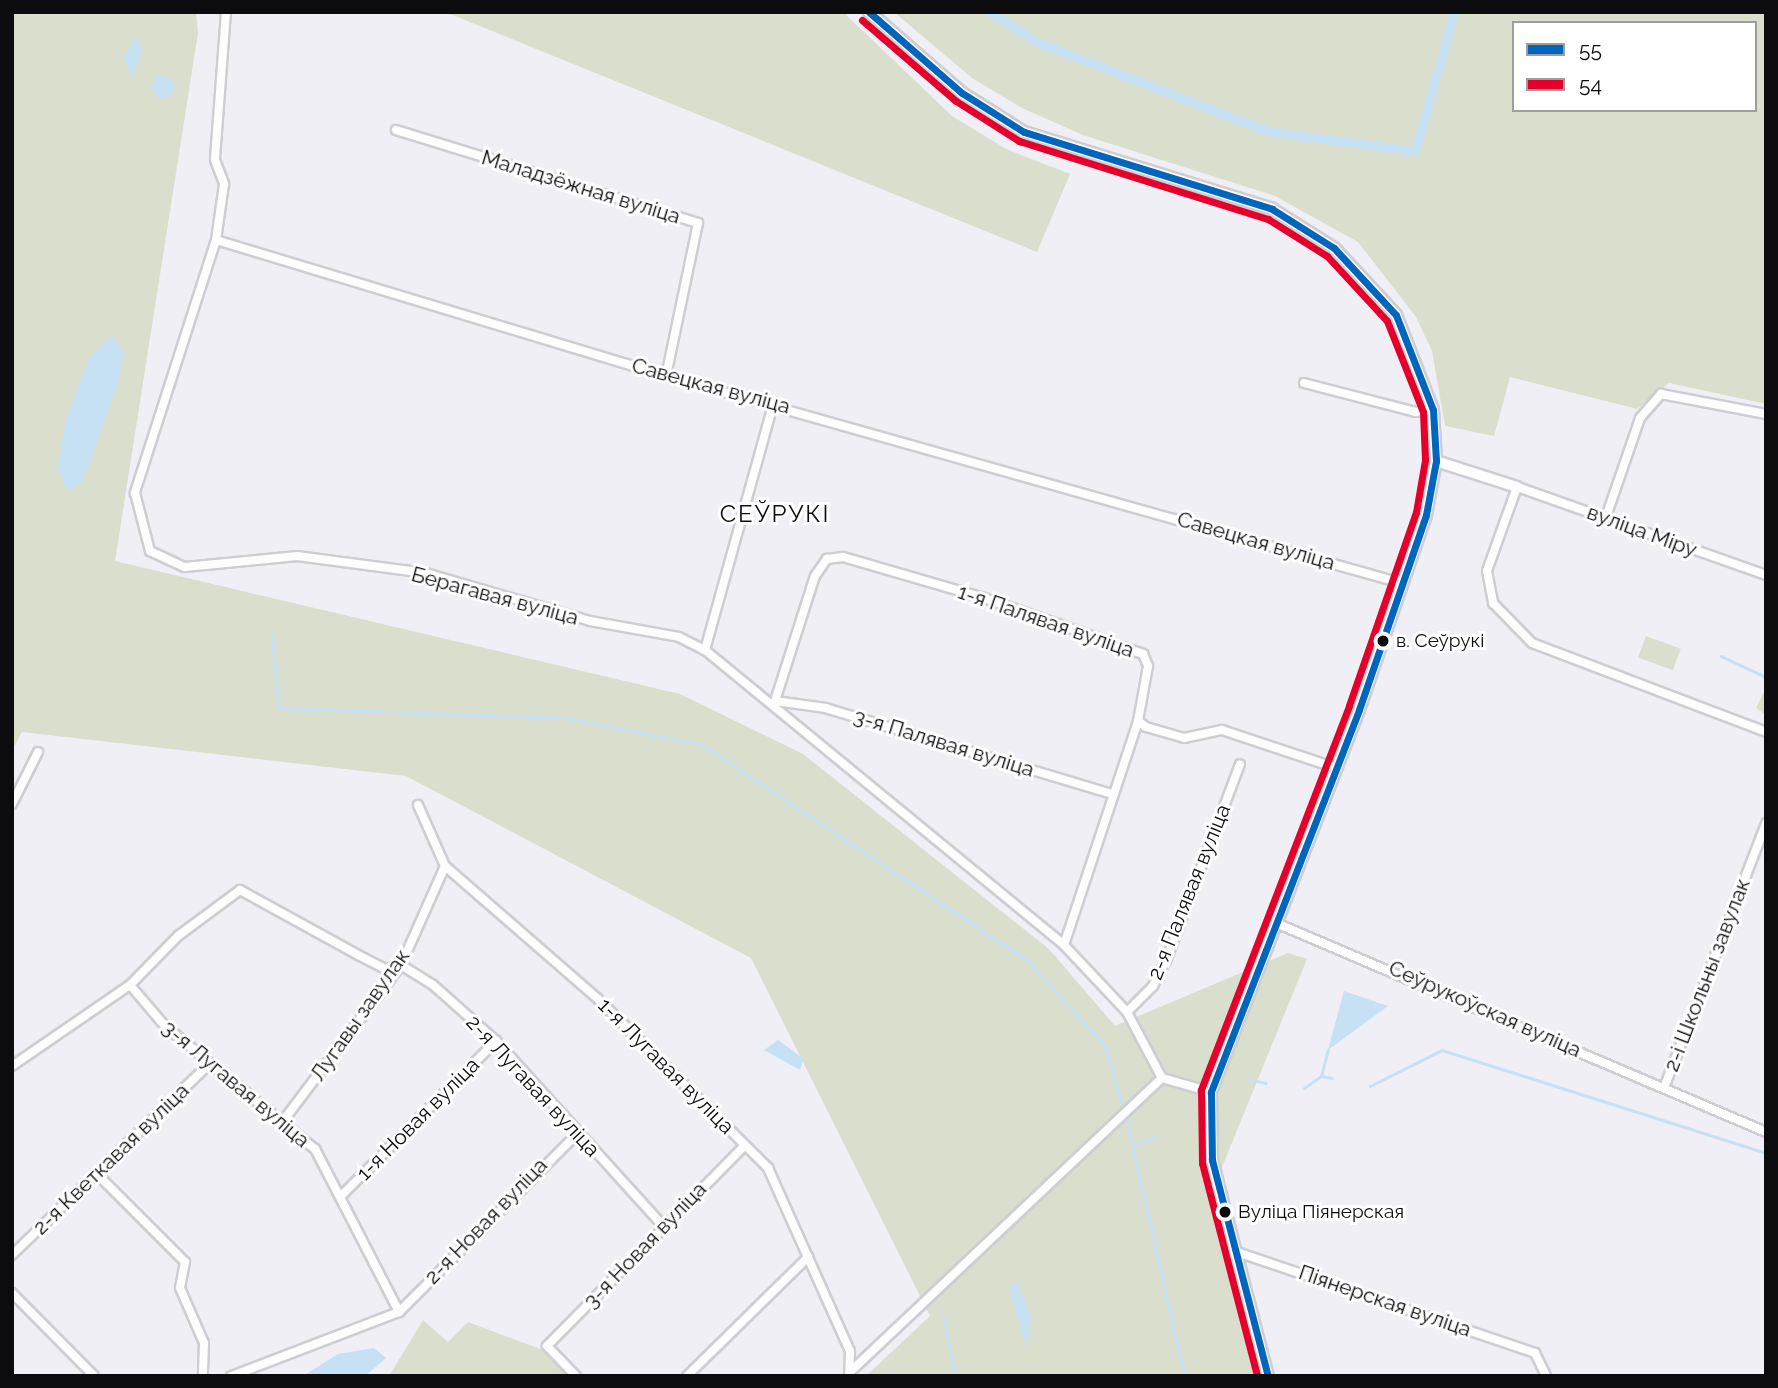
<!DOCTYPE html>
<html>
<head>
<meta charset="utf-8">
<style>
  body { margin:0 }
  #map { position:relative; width:1778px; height:1388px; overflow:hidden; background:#efeff5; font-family:Raleway,sans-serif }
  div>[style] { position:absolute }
  .green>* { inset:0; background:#dadecd; transform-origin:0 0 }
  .water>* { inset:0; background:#c6e0f4 }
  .round { border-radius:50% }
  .stream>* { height:2.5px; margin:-1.25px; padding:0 1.25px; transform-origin:1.25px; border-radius:1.25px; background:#c6e0f4 }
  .canal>* { height:9px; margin:-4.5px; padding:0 4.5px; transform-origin:4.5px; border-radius:4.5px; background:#c6e0f4 }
  .roads { filter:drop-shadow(2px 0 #cdcdd2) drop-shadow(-2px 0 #cdcdd2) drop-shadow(0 2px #cdcdd2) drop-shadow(0 -2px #cdcdd2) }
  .minor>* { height:8px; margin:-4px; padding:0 4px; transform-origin:4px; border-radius:4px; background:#fdfdfe }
  .tertiary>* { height:10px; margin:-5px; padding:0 5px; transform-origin:5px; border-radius:5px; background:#fdfdfe }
  .bus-1>* { height:7px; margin:-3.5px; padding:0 3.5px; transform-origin:3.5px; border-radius:3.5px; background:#0065bd }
  .bus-2>* { height:7px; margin:-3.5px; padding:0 3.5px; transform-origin:3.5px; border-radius:3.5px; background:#e4002b }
  .dots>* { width:19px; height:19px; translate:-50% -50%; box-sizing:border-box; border:4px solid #fff; border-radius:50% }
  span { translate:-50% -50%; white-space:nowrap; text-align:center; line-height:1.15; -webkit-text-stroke:6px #fff; paint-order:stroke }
  .bus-label { font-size:19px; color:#0c0c0f }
  .left { translate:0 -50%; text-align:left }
  .street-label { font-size:21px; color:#0c0c0f }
  .quarter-label { font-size:24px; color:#0c0c0f; letter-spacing:2px }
  .frame { position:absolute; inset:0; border:14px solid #0c0c0f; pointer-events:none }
  .legend { position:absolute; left:1512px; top:21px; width:245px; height:91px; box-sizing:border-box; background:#fff; border:2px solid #9e9e9f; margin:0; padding:9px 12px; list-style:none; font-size:21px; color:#0c0c0f }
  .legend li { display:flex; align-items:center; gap:14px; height:35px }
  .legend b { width:35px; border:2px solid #9e9e9f }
</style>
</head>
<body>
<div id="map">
  <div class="green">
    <div style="clip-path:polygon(12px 12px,196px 12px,198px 33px,115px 561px,680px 694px,803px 754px,1049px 949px,1115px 1026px,1288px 953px,1307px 959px,1211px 1194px,1258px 1376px,866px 1376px,930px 1316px,751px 958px,406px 776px,22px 732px,12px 750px)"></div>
    <div style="clip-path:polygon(445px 12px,843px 12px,952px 116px,1006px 149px,1070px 174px,1037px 252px)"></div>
    <div style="clip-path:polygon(evenodd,894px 12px,1766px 12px,1766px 404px,1669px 383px,1637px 409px,1510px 377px,1494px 436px,1445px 426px,1432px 351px,1416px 317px,1358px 242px,1275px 196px,1083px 135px,1022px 108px,972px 78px,894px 12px,1514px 23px,1755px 23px,1755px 110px,1514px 110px,1514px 23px)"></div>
    <div style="left:1646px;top:636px;width:37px;height:23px;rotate:20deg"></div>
    <div style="clip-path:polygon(1766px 688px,1766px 715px,1756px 708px)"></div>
    <div style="clip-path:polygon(423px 1320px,448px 1342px,468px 1322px,543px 1350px,568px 1376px,389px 1376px)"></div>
  </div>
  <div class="water">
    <div style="clip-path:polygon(136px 35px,142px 50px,131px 78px,124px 57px)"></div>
    <div class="round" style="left:152px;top:76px;width:22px;height:22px"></div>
    <div style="clip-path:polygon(112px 335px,124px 355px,115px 393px,82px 482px,67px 492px,58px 470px,66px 419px,89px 358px)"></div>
    <div style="clip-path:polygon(1344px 991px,1388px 1006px,1328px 1050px)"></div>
    <div style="clip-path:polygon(778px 1040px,804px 1059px,800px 1070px,764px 1050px)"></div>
    <div style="clip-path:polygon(1017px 1281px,1031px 1318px,1027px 1348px,1009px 1288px)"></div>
    <div style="clip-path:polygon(374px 1348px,386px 1358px,365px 1376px,303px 1376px,338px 1354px)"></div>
  </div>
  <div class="stream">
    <div style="left:272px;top:632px;width:76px;rotate:84.7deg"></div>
    <div style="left:279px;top:708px;width:289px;rotate:2deg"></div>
    <div style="left:568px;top:718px;width:138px;rotate:11.3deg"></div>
    <div style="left:703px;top:745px;width:389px;rotate:33.6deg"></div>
    <div style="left:1027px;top:960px;width:117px;rotate:47.4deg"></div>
    <div style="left:1106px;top:1046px;width:66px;rotate:74.3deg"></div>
    <div style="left:1721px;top:656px;width:50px;rotate:25deg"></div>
    <div style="left:1322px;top:1076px;width:10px;rotate:11deg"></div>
    <div style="left:1249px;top:1079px;width:17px;rotate:13deg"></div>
    <div style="left:1370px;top:1086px;width:80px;rotate:-26.6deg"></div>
    <div style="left:1442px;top:1050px;width:340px;rotate:17.6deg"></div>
    <div style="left:1304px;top:1088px;width:21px;rotate:-35deg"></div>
    <div style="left:1321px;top:1076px;width:27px;rotate:-75deg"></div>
    <div style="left:1126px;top:1116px;width:267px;rotate:77.2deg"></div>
    <div style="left:1134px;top:1145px;width:24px;rotate:-22deg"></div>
    <div style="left:944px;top:1315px;width:62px;rotate:79.8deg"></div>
  </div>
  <div class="canal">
    <div style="left:990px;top:12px;width:54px;rotate:32.8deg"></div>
    <div style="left:1035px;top:41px;width:249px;rotate:21.2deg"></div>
    <div style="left:1267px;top:131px;width:149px;rotate:7.7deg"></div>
    <div style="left:1415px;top:151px;width:144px;rotate:-74.3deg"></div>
  </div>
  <div class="roads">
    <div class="minor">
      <div style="left:226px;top:12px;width:148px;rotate:94.3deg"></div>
      <div style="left:215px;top:160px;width:26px;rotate:69deg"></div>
      <div style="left:224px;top:184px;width:57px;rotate:98.1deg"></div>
      <div style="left:216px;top:240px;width:266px;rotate:107.8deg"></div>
      <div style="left:135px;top:493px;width:60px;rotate:75.5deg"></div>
      <div style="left:150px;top:551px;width:38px;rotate:25deg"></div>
      <div style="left:185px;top:567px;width:113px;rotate:-5.6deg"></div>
      <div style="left:297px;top:556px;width:130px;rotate:7.5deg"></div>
      <div style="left:426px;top:573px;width:171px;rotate:16.3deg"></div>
      <div style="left:590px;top:621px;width:90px;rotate:10.2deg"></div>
      <div style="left:679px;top:637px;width:29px;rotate:27deg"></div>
      <div style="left:705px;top:650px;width:465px;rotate:39.4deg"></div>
      <div style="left:1064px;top:945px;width:92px;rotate:46.8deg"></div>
      <div style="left:1127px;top:1012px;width:75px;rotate:62.1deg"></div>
      <div style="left:396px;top:130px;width:316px;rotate:17.1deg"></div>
      <div style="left:698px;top:223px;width:156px;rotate:101.8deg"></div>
      <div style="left:216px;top:240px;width:470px;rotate:16.8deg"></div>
      <div style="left:666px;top:376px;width:764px;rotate:15.73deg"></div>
      <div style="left:1304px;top:383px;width:115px;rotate:14.6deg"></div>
      <div style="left:1415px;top:412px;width:18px;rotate:-6deg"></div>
      <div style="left:1606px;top:517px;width:105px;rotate:-71deg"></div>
      <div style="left:1640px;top:418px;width:32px;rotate:-49deg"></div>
      <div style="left:1661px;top:394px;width:107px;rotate:10.8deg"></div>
      <div style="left:1766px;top:575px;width:264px;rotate:-160.5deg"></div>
      <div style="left:1517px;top:487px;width:89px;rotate:109.7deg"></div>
      <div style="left:1487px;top:571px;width:33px;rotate:79deg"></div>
      <div style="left:1493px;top:603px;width:56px;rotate:45.7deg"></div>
      <div style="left:1532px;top:643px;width:250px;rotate:20.8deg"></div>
      <div style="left:705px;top:650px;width:257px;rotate:-74.5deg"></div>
      <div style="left:1112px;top:794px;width:299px;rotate:-163.3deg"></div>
      <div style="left:826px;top:708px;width:51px;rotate:-172.2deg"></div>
      <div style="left:775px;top:701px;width:131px;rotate:-72.3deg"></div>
      <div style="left:815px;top:576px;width:21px;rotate:-55deg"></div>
      <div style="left:827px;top:559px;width:16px;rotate:-7deg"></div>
      <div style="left:843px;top:557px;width:147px;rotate:16.2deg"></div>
      <div style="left:984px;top:598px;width:169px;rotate:19.4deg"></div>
      <div style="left:1143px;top:654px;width:13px;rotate:67deg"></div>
      <div style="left:1148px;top:666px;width:56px;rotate:100.3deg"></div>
      <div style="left:1138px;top:721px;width:10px;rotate:37deg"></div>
      <div style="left:1146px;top:727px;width:40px;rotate:16deg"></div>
      <div style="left:1184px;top:738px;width:39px;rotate:-12deg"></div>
      <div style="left:1222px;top:730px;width:120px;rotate:18.4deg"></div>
      <div style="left:12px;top:804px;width:58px;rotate:-63.4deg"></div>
      <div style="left:418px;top:805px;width:67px;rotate:66.1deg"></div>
      <div style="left:445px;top:866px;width:203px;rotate:41deg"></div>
      <div style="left:598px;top:999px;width:240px;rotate:44.8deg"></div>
      <div style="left:768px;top:1168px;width:201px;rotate:65.9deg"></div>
      <div style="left:850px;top:1351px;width:25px;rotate:92deg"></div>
      <div style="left:1276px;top:923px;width:533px;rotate:23.1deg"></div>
      <div style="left:1064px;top:945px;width:236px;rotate:-71.7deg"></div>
      <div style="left:130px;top:985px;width:54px;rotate:49.5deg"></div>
      <div style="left:165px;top:1026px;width:194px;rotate:39.4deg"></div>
      <div style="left:315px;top:1149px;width:183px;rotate:62.7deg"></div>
      <div style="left:399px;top:1312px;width:180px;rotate:159.1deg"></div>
      <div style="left:1127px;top:1012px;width:37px;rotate:-45deg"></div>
      <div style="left:1153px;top:986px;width:28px;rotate:-63deg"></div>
      <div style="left:1166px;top:961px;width:210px;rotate:-69.4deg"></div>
      <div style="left:12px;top:1066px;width:143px;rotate:-34.5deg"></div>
      <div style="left:130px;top:985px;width:69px;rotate:-45.6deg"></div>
      <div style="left:178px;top:936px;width:77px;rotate:-36.6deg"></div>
      <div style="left:240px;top:890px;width:137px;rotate:28.8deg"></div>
      <div style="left:360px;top:956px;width:28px;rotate:27deg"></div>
      <div style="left:385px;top:969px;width:16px;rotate:-14deg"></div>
      <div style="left:401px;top:965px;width:38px;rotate:32deg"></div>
      <div style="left:433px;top:985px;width:84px;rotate:41.6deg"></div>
      <div style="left:496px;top:1041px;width:248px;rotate:47.9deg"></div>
      <div style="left:1664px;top:1088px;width:284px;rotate:-68.9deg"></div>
      <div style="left:283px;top:1121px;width:196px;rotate:-52.9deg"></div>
      <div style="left:401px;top:965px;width:108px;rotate:-66deg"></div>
      <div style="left:98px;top:1175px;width:123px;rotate:45deg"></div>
      <div style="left:185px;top:1262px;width:26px;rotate:101deg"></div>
      <div style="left:180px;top:1288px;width:60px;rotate:66.4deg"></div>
      <div style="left:204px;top:1343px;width:33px;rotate:92deg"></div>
      <div style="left:340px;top:1197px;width:221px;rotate:-45deg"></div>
      <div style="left:1234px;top:1251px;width:318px;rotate:18.7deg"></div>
      <div style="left:1535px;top:1353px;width:25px;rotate:64deg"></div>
      <div style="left:12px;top:1255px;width:274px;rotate:-44.1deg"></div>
      <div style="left:12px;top:1293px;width:117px;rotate:45.3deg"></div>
      <div style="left:399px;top:1312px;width:252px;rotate:-45deg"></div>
      <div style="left:851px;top:1371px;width:427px;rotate:-43.3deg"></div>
      <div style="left:1162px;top:1078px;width:51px;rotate:15.9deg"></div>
      <div style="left:576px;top:1376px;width:42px;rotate:-134deg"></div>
      <div style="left:547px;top:1346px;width:282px;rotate:-45.4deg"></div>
      <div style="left:687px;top:1376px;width:170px;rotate:-44.5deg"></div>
    </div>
    <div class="tertiary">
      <div style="left:869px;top:12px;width:123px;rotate:41.1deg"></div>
      <div style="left:962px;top:93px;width:73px;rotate:32.2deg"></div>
      <div style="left:1024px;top:132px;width:260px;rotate:17.2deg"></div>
      <div style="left:1272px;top:209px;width:73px;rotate:32.2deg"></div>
      <div style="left:1334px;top:248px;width:91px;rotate:47.2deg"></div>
      <div style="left:1396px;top:315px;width:102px;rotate:68.7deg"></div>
      <div style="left:1433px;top:410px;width:51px;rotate:86.6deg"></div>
      <div style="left:1436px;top:461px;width:55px;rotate:100.5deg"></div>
      <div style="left:1426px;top:515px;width:206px;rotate:109deg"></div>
      <div style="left:1359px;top:710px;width:410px;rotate:111.2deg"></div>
      <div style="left:1211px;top:1092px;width:68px;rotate:89.2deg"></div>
      <div style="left:1212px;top:1160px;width:223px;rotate:75.5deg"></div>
      <div style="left:1436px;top:461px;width:85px;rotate:17.8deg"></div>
    </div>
  </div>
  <div class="bus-1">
    <div style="left:869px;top:12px;width:123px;rotate:41.1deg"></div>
    <div style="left:962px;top:93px;width:73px;rotate:32.2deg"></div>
    <div style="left:1024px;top:132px;width:260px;rotate:17.2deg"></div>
    <div style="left:1272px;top:209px;width:73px;rotate:32.2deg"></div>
    <div style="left:1334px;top:248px;width:91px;rotate:47.2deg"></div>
    <div style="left:1396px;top:315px;width:102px;rotate:68.7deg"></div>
    <div style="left:1433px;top:410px;width:51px;rotate:86.6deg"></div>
    <div style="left:1436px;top:461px;width:55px;rotate:100.5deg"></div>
    <div style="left:1426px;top:515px;width:206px;rotate:109deg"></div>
    <div style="left:1359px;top:710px;width:410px;rotate:111.2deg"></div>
    <div style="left:1211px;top:1092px;width:68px;rotate:89.2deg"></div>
    <div style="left:1212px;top:1160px;width:223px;rotate:75.5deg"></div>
  </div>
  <div class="bus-2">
    <div style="left:862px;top:20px;width:124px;rotate:40.8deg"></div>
    <div style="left:956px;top:101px;width:75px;rotate:32.4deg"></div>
    <div style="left:1019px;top:141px;width:261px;rotate:17.4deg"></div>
    <div style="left:1268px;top:219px;width:70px;rotate:32.1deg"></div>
    <div style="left:1327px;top:256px;width:88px;rotate:47.3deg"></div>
    <div style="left:1387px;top:321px;width:98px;rotate:68.4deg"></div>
    <div style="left:1423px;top:412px;width:48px;rotate:87.6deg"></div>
    <div style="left:1425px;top:460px;width:53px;rotate:99.8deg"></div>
    <div style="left:1416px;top:512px;width:205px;rotate:109.1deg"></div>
    <div style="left:1349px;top:706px;width:412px;rotate:111.1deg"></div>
    <div style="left:1201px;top:1090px;width:73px;rotate:89.2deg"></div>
    <div style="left:1202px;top:1163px;width:220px;rotate:75.5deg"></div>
  </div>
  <div class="dots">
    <div style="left:1383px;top:641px;background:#0c0c0f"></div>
    <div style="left:1225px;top:1212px;background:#0c0c0f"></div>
  </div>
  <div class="bus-label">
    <span class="left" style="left:1396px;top:641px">в. Сеўрукі</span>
    <span class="left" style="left:1238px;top:1212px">Вуліца Піянерская</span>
  </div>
  <div class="street-label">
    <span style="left:581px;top:187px;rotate:17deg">Маладзёжная вуліца</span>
    <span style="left:711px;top:386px;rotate:15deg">Савецкая вуліца</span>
    <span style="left:1642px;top:531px;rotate:20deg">вуліца Міру</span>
    <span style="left:1256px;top:541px;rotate:16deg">Савецкая вуліца</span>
    <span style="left:495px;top:596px;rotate:15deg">Берагавая вуліца</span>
    <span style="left:1046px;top:621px;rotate:19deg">1-я Палявая вуліца</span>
    <span style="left:944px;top:743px;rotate:17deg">3-я Палявая вуліца</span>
    <span style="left:1189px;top:892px;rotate:-68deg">2-я Палявая вуліца</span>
    <span style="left:1707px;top:975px;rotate:-69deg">2-і Школьны завулак</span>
    <span style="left:1485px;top:1009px;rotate:24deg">Сеўрукоўская вуліца</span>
    <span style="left:360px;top:1015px;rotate:-55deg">Лугавы завулак</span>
    <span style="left:666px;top:1066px;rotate:45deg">1-я Лугавая вуліца</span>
    <span style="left:236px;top:1084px;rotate:40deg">3-я Лугавая вуліца</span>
    <span style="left:533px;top:1086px;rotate:47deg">2-я Лугавая вуліца</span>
    <span style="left:418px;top:1119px;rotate:-45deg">1-я Новая вуліца</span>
    <span style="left:111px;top:1159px;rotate:-44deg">2-я Кветкавая вуліца</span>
    <span style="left:486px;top:1221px;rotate:-46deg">2-я Новая вуліца</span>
    <span style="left:645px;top:1245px;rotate:-46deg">3-я Новая вуліца</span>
    <span style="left:1385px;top:1301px;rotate:19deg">Піянерская вуліца</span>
  </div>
  <div class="quarter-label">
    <span style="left:775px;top:514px">СЕЎРУКІ</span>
  </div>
  <div class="frame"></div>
  <ul class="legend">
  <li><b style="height:9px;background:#0065bd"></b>55</li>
  <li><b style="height:9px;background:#e4002b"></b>54</li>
  </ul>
</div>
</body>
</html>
